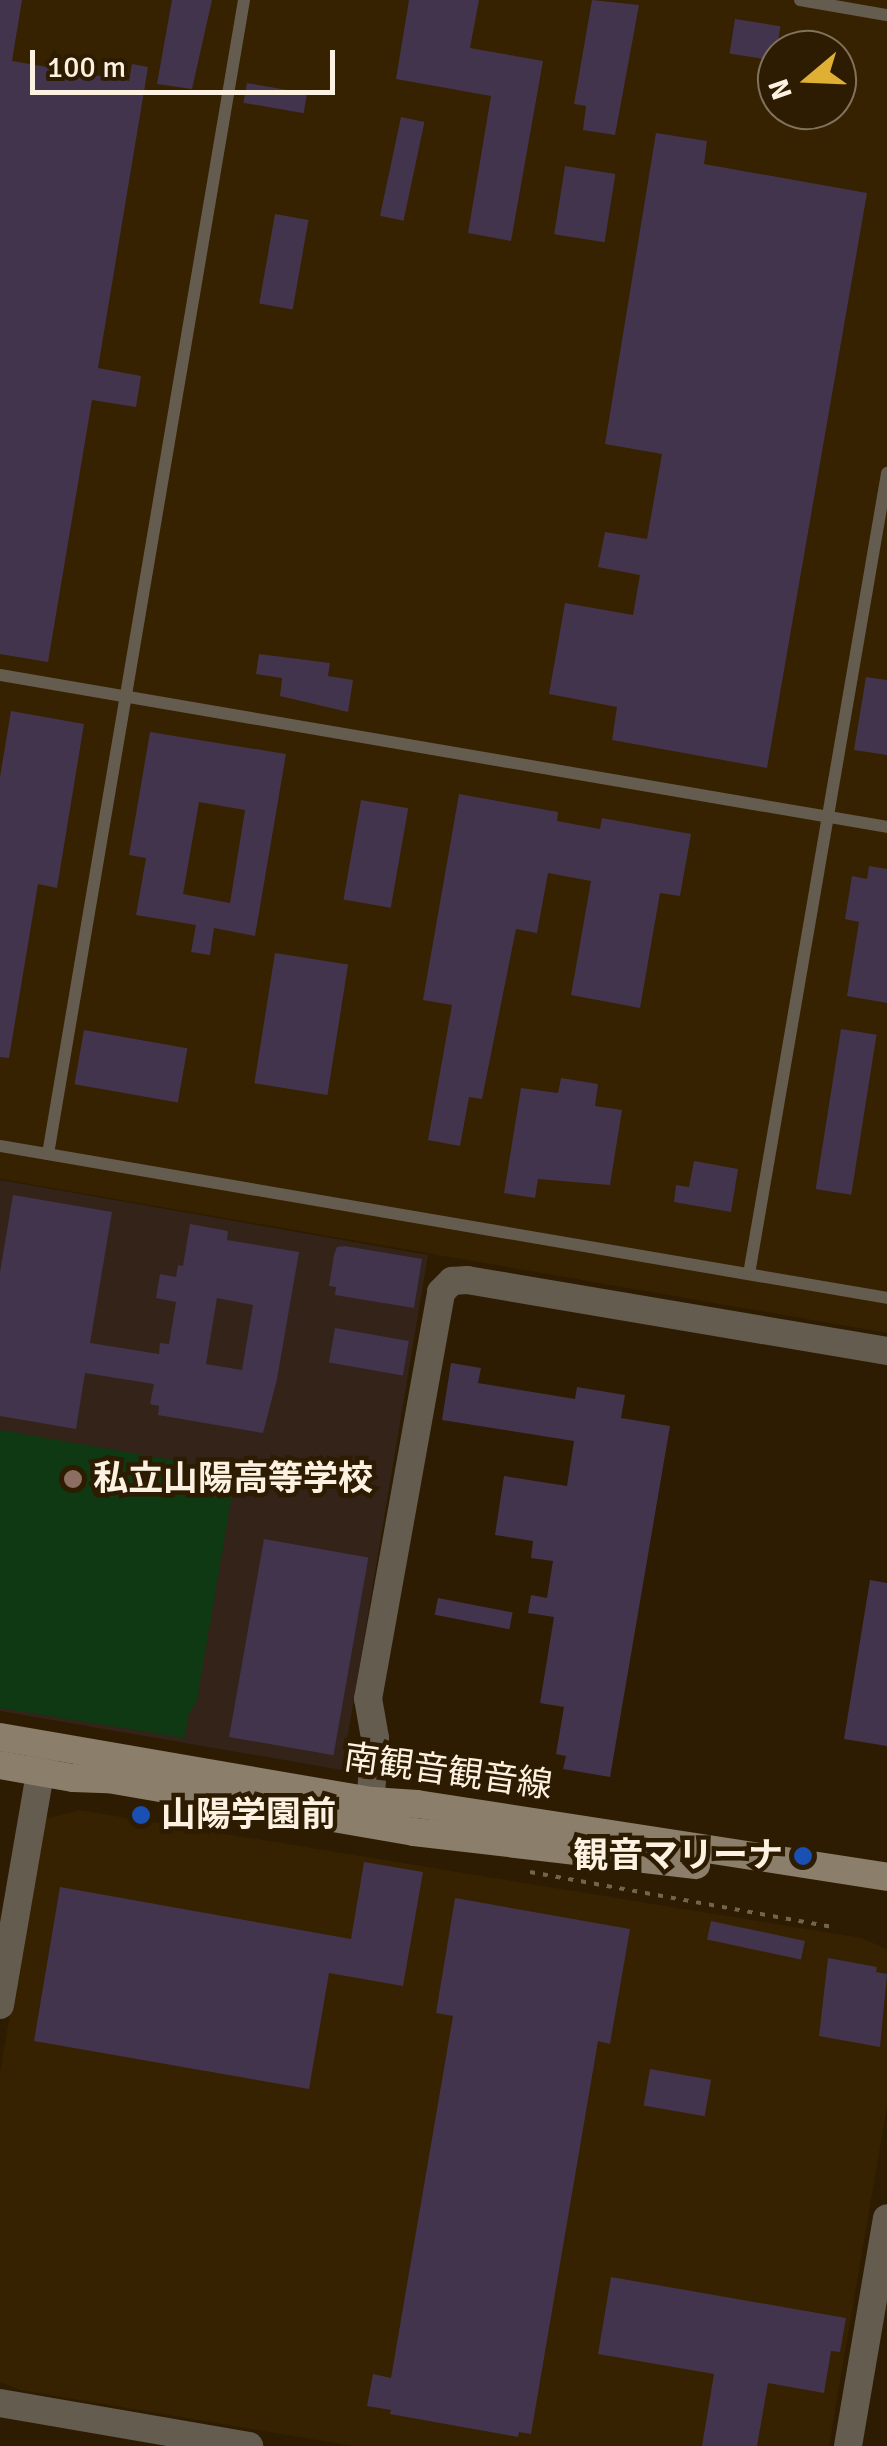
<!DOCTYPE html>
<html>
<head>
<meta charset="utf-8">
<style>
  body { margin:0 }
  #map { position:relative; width:887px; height:2446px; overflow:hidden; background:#2d1c01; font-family:Signika,"Noto Sans JP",sans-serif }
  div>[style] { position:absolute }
  .built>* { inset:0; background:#362100 }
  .education>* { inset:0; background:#332319 }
  .green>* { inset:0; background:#0e3912 }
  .building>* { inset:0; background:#43344e; transform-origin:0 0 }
  .path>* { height:4px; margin-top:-2px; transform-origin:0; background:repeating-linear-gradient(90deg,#73644c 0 5px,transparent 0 13px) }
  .service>* { height:12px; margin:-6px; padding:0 6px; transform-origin:6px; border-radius:6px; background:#645c4f }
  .tertiary>* { height:28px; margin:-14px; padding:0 14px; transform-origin:14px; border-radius:14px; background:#645c4f }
  .secondary>* { height:28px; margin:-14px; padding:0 14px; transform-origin:14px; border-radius:14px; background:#8b7e6a }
  .dots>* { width:28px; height:28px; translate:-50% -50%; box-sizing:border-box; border:5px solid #2d1c01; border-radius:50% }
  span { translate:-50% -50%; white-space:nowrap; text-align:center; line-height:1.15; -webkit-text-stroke:9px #2d1c01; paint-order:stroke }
  .poi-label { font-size:35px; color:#fdf2e2; font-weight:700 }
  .left { translate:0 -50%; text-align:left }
  .right { translate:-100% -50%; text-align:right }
  .street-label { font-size:35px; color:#fdf2e2 }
  .north { position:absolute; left:757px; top:30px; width:100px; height:100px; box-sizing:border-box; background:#2d1c01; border:2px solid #80725b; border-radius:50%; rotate:251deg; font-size:28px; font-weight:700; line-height:40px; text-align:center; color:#fdf2e2 }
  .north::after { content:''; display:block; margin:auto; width:35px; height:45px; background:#dfb034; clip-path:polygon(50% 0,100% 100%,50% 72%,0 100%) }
  .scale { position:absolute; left:30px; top:50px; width:305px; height:45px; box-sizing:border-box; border:5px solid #fdf2e2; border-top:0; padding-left:12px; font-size:30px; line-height:35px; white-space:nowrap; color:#fdf2e2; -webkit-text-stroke:8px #2d1c01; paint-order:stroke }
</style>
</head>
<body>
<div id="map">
  <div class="built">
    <div style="clip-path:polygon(evenodd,0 0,887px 0,887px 1333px,0 1179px,0 0,777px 50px,837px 50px,837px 110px,777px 110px,777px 50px)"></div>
    <div style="clip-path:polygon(79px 1810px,862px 1938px,887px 1949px,887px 2107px,829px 2446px,352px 2446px,20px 2390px,0 2382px,0 2072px,41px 1832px,46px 1819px)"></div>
  </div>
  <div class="education">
    <div style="clip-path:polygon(0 1180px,428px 1255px,342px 1770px,0 1711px)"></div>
  </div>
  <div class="green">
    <div style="clip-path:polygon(0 1430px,236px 1471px,197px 1700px,188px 1716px,185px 1738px,0 1708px)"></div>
  </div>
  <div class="building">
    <div style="clip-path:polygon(0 0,22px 0,12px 61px,129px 81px,132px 64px,148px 67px,98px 368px,141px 376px,136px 407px,92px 400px,48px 662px,0 654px)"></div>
    <div style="clip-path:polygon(172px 0,212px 0,192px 89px,157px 84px)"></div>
    <div style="clip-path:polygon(409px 0,479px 0,470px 48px,543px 61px,511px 241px,468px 233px,491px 96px,396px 79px)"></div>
    <div style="clip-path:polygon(592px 0,639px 5px,615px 135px,583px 130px,586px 106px,574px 104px)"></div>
    <div style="left:735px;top:19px;width:46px;height:35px;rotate:9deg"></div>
    <div style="left:247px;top:83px;width:61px;height:20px;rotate:10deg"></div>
    <div style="left:401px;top:117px;width:24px;height:101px;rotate:12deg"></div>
    <div style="clip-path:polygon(656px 133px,707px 141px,704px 164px,867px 193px,767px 768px,612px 740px,617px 707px,549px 694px,565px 603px,633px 615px,640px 575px,598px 567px,605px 532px,647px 539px,662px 454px,605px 444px)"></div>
    <div style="left:565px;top:166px;width:51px;height:69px;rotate:9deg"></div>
    <div style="left:275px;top:214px;width:34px;height:91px;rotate:10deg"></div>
    <div style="clip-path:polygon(259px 654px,330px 663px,328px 676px,353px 680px,348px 712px,280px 696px,282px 678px,256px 674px)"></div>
    <div style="clip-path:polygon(866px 677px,887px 680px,887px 755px,854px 750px)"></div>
    <div style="clip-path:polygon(11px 711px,84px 724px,57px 888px,38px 884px,9px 1058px,0 1057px,0 777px)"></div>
    <div style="clip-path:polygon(evenodd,150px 732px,286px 754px,255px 936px,214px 928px,210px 955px,191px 952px,196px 925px,136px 915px,146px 858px,129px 855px,150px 732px,199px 802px,245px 810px,230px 903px,183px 894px,199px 802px)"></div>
    <div style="clip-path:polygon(459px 794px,558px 812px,557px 821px,600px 829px,602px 818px,691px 834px,680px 896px,660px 893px,640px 1008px,571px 995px,591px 881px,548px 873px,537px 933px,516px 929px,482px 1099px,469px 1097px,460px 1146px,428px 1140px,452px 1005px,423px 1000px)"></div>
    <div style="left:361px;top:800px;width:48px;height:101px;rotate:10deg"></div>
    <div style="clip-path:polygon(869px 866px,887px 869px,887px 1003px,847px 996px,859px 922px,845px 919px,852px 876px,867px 879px)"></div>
    <div style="left:275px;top:953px;width:74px;height:132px;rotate:9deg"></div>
    <div style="left:841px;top:1029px;width:36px;height:162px;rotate:9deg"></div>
    <div style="left:84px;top:1030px;width:105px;height:55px;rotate:10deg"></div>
    <div style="clip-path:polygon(561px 1078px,598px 1084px,595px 1106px,622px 1110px,610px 1185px,538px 1179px,535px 1198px,504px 1193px,521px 1088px,558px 1093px)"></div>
    <div style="clip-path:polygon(694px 1161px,738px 1169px,731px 1212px,674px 1202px,676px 1185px,689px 1187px)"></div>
    <div style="clip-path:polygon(evenodd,13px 1195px,112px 1212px,90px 1343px,159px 1354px,160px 1343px,169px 1344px,176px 1302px,156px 1298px,160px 1274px,176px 1277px,178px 1265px,183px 1266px,190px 1224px,228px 1231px,227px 1240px,299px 1252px,277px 1379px,263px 1433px,158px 1415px,159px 1406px,150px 1404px,154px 1384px,85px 1373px,76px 1429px,0 1416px,0 1272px,13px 1195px,217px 1298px,253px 1305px,242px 1370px,206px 1364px,217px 1298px)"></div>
    <div style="clip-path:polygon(345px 1246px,422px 1259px,414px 1308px,335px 1295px,336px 1287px,329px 1286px,334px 1255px,337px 1247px)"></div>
    <div style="left:335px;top:1328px;width:75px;height:35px;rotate:10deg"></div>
    <div style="clip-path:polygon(451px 1363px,481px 1368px,478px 1383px,575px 1399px,577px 1387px,625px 1395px,621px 1418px,670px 1426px,610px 1777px,563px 1769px,566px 1756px,556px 1754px,564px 1707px,540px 1703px,554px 1617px,528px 1613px,531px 1595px,547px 1598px,553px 1561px,531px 1558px,533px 1541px,495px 1535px,504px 1476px,567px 1486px,574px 1441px,442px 1420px)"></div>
    <div style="left:264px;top:1539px;width:106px;height:201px;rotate:10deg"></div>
    <div style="clip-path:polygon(870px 1580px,887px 1583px,887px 1746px,844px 1739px)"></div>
    <div style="left:438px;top:1598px;width:76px;height:17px;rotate:11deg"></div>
    <div style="clip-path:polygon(364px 1862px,423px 1872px,403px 1986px,329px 1973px,309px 2089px,34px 2041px,60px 1887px,351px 1939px)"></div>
    <div style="clip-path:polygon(455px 1898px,630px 1929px,610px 2044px,598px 2041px,531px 2434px,519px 2432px,518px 2437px,390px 2414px,391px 2410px,367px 2406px,373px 2374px,391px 2378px,453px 2016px,436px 2013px)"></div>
    <div style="left:711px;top:1921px;width:96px;height:19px;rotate:12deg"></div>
    <div style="clip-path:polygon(828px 1958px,877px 1967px,876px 1972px,887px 1974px,880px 2047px,819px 2036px)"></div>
    <div style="left:650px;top:2069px;width:62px;height:37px;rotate:10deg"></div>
    <div style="clip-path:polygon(611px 2277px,846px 2318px,840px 2352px,831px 2351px,824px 2393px,768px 2383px,757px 2446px,702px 2446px,714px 2374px,598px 2354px)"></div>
  </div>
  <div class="path">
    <div style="left:530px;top:1872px;width:309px;rotate:10.3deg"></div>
  </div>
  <div class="service">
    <div style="left:800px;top:0;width:88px;rotate:9.8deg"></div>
    <div style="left:0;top:675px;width:900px;rotate:9.72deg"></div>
    <div style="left:0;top:1146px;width:900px;rotate:9.72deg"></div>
    <div style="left:48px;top:1154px;width:1171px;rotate:-80.36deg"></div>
    <div style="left:749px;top:1274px;width:813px;rotate:-80.22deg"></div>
  </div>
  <div class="tertiary">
    <div style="left:369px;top:1822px;width:84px;rotate:-85.9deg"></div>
    <div style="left:375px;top:1738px;width:40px;rotate:-100deg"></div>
    <div style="left:368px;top:1699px;width:413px;rotate:-79.8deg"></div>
    <div style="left:441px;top:1292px;width:16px;rotate:-45deg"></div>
    <div style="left:452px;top:1281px;width:15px;rotate:-4deg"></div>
    <div style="left:467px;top:1280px;width:426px;rotate:9.6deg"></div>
    <div style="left:0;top:2005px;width:259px;rotate:-80.2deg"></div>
    <div style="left:0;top:2403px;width:253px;rotate:9.8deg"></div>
    <div style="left:848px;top:2446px;width:231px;rotate:-80.3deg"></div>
  </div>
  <div class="secondary">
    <div style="left:0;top:1737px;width:377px;rotate:9.8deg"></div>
    <div style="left:372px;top:1801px;width:45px;rotate:3.8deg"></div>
    <div style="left:417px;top:1804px;width:476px;rotate:8.8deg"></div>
    <div style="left:0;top:1765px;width:74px;rotate:10.1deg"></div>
    <div style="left:73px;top:1778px;width:35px;rotate:2deg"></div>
    <div style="left:108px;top:1779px;width:311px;rotate:9.8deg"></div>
    <div style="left:414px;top:1832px;width:284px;rotate:6.7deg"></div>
  </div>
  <div class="dots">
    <div style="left:73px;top:1479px;background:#8d6e63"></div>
    <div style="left:141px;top:1815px;background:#1a4fb4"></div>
    <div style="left:803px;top:1856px;background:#1a4fb4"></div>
  </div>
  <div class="poi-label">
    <span class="left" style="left:93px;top:1479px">私立山陽高等学校</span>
    <span class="left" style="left:161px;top:1815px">山陽学園前</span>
    <span class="right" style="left:783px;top:1856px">観音マリーナ</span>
  </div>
  <div class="street-label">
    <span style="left:448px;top:1772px;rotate:8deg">南観音観音線</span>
  </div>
  <div class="north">N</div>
  <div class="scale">100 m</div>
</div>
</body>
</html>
